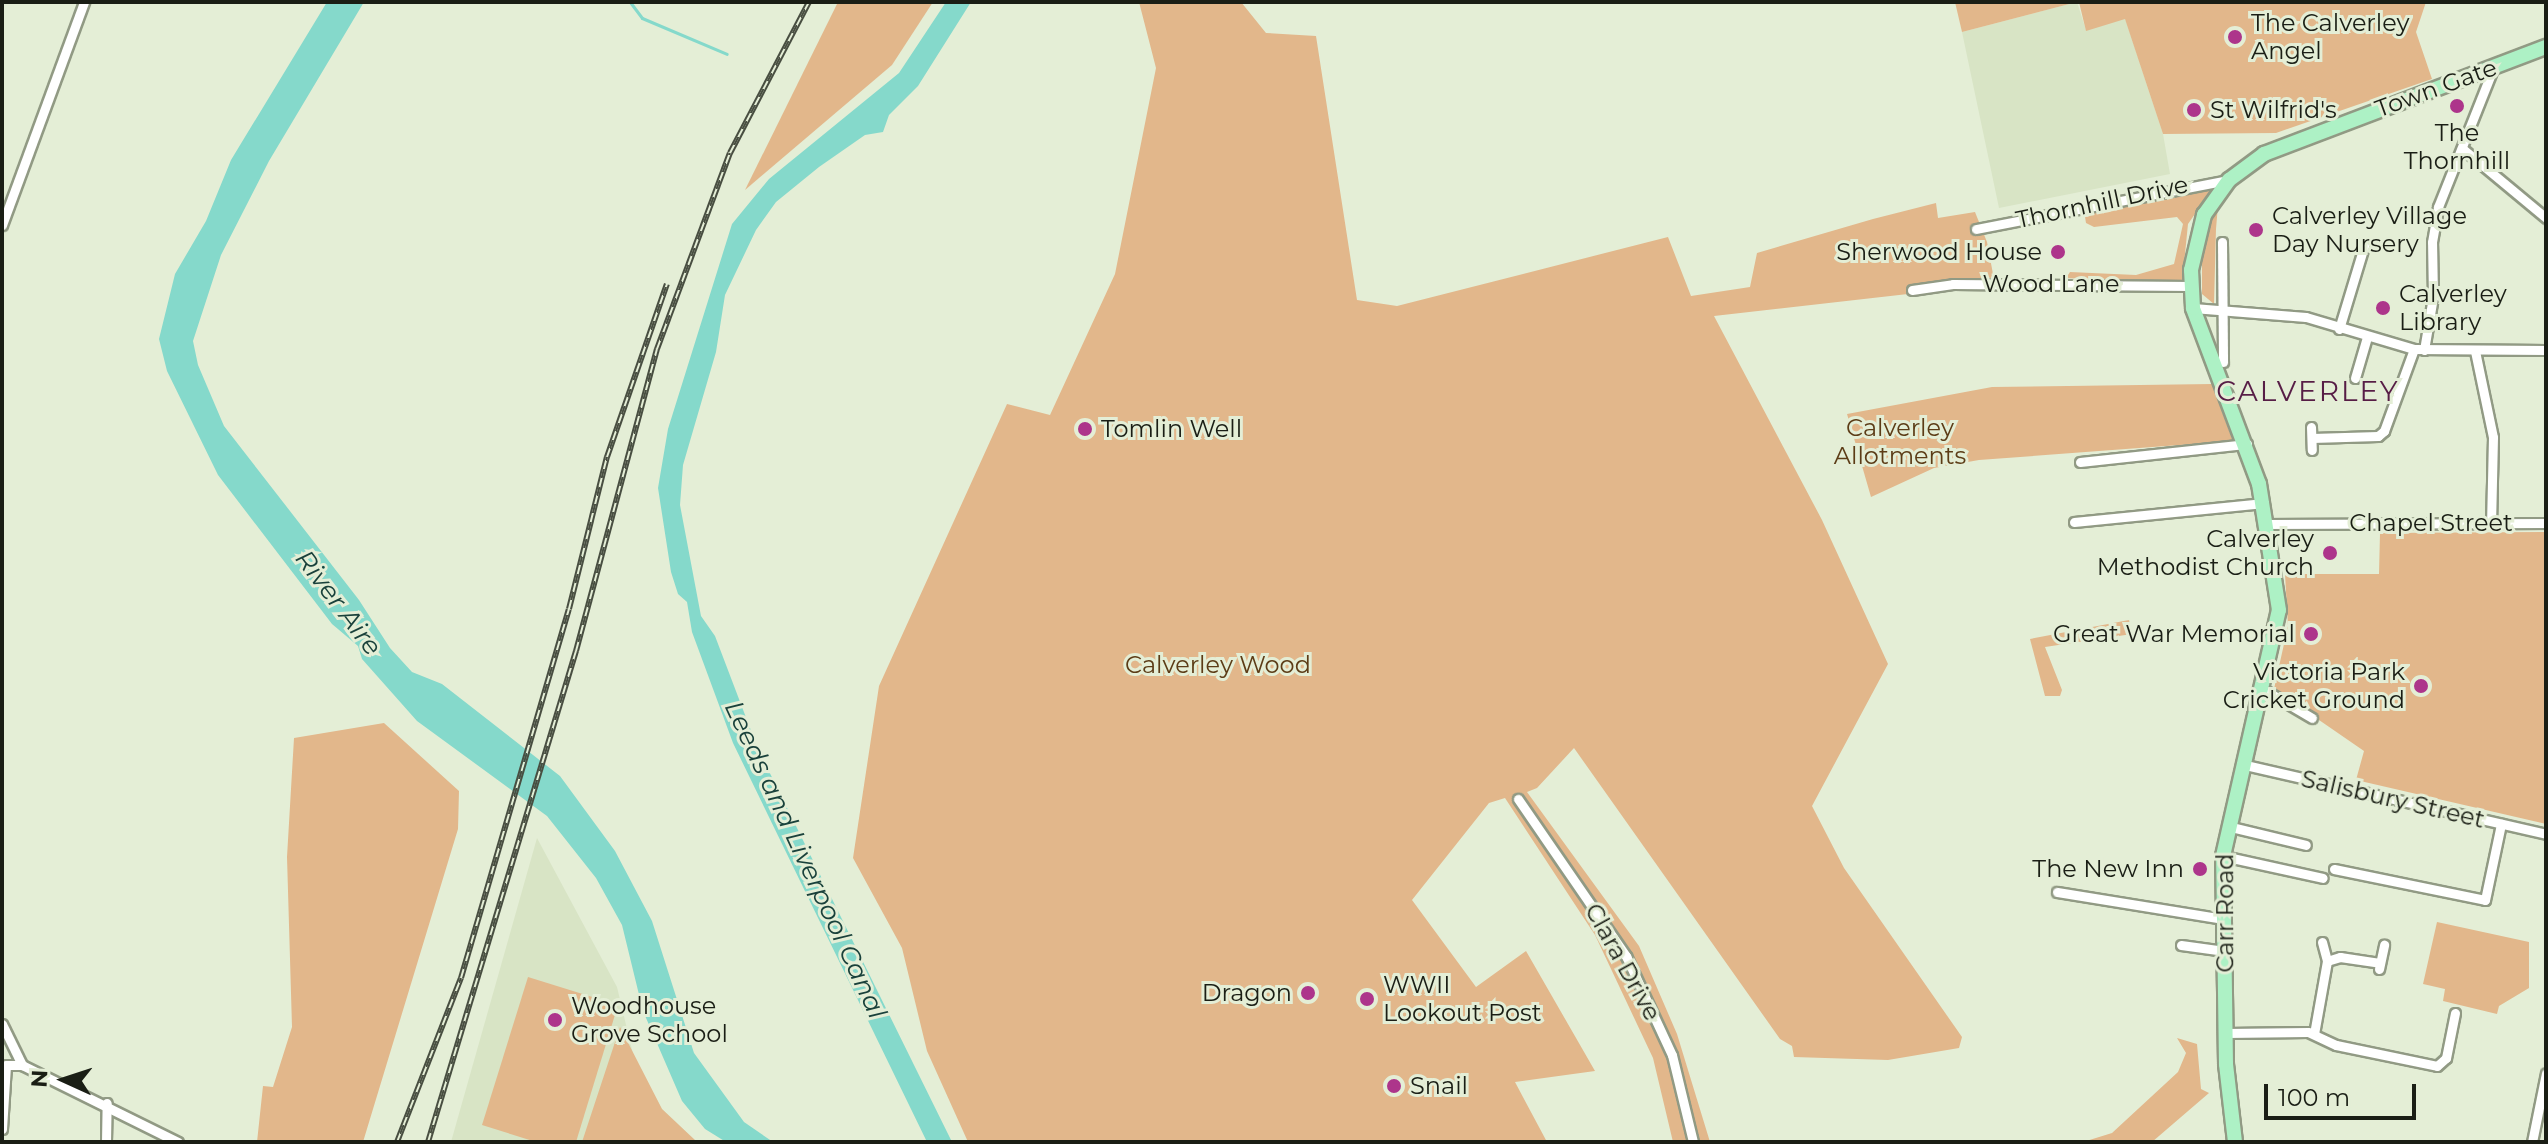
<!DOCTYPE html>
<html>
<head>
<meta charset="utf-8">
<style>
  body { margin:0 }
  #map { position:relative; width:2548px; height:1144px; overflow:hidden; background:#e4eed6; font-family:Montserrat,sans-serif }
  div>[style] { position:absolute }
  .built>* { inset:0; background:#d8e4c5 }
  .green>* { inset:0; background:#e2b78b }
  .water>* { inset:0; background:#85d9cb }
  .stream>* { height:3px; margin:-1.5px; padding:0 1.5px; transform-origin:1.5px; border-radius:1.5px; background:#85d9cb }
  .roads { filter:drop-shadow(2px 0 #919a84) drop-shadow(-2px 0 #919a84) drop-shadow(0 2px #919a84) drop-shadow(0 -2px #919a84) }
  .street>* { height:9px; margin:-4.5px; padding:0 4.5px; transform-origin:4.5px; border-radius:4.5px; background:#fff }
  .primary>* { height:14px; margin:-7px; padding:0 7px; transform-origin:7px; border-radius:7px; background:#adf1c5 }
  .rail>* { height:6px; margin-top:-3px; transform-origin:0; background:repeating-linear-gradient(90deg,#e4eed6 0 9px,#484e41 0 18px); box-sizing:border-box; border-block:2px solid #484e41 }
  .dots>* { width:22px; height:22px; translate:-50% -50%; box-sizing:border-box; border:4px solid #e4eed6; border-radius:50% }
  span { translate:-50% -50%; white-space:nowrap; text-align:center; line-height:1.15; -webkit-text-stroke:6px #e4eed6; paint-order:stroke }
  .poi-label { font-size:24px; color:#1a1e15 }
  .left { translate:0 -50%; text-align:left }
  .right { translate:-100% -50%; text-align:right }
  .street-label { font-size:24px; color:#1a1e15 }
  .park-label { font-size:24px; color:#5c3c16 }
  .water-label { font-size:26px; color:#19413b; font-style:italic }
  .quarter-label { font-size:28px; color:#571d46; letter-spacing:2px }
  .frame { position:absolute; inset:0; border:4px solid #1a1e15; pointer-events:none }
  .north { position:absolute; left:24px; top:1040px; width:80px; height:80px; -webkit-text-stroke:6px #e4eed6; paint-order:stroke; rotate:273deg; font-size:22px; font-weight:700; line-height:32px; text-align:center; color:#1a1e15 }
  .north::after { content:''; display:block; margin:auto; width:28px; height:36px; background:#1a1e15; clip-path:polygon(50% 0,100% 100%,50% 72%,0 100%) }
  .scale { position:absolute; left:2264px; top:1084px; width:152px; height:36px; box-sizing:border-box; border:4px solid #1a1e15; border-top:0; padding-left:10px; font-size:24px; line-height:28px; white-space:nowrap; color:#1a1e15; -webkit-text-stroke:6px #e4eed6; paint-order:stroke }
</style>
</head>
<body>
<div id="map">
  <div class="built">
    <div style="clip-path:polygon(2077px 2px,2086px 30px,2125px 18px,2163px 134px,2170px 174px,1999px 208px,1962px 32px)"></div>
    <div style="clip-path:polygon(537px 838px,617px 987px,633px 1054px,653px 1093px,662px 1109px,697px 1142px,451px 1142px)"></div>
  </div>
  <div class="green">
    <div style="clip-path:polygon(838px 2px,933px 2px,892px 65px,745px 190px)"></div>
    <div style="clip-path:polygon(1139px 2px,1241px 2px,1266px 33px,1316px 36px,1357px 300px,1397px 306px,1668px 237px,1691px 296px,1750px 287px,1757px 253px,1873px 219px,1936px 203px,1938px 218px,1975px 212px,1987px 242px,1996px 290px,1952px 289px,1714px 316px,1822px 520px,1888px 664px,1812px 806px,1844px 868px,1962px 1037px,1959px 1048px,1888px 1060px,1794px 1057px,1792px 1046px,1780px 1039px,1574px 748px,1537px 788px,1527px 792px,1639px 946px,1677px 1034px,1710px 1142px,1673px 1142px,1653px 1058px,1595px 935px,1505px 798px,1489px 803px,1412px 900px,1476px 987px,1526px 951px,1595px 1071px,1515px 1082px,1547px 1142px,968px 1142px,927px 1051px,902px 948px,853px 858px,879px 686px,1007px 404px,1050px 415px,1115px 274px,1156px 68px)"></div>
    <div style="clip-path:polygon(1955px 2px,2077px 2px,1962px 32px)"></div>
    <div style="clip-path:polygon(2079px 2px,2426px 2px,2416px 32px,2432px 79px,2276px 133px,2163px 134px,2125px 19px,2086px 31px)"></div>
    <div style="clip-path:polygon(2209px 185px,2213px 188px,2188px 224px,2182px 284px,2066px 278px,2070px 272px,2136px 275px,2174px 264px,2183px 224px,2177px 217px,2094px 227px,2086px 223px,2084px 211px)"></div>
    <div style="clip-path:polygon(2218px 205px,2216px 229px,2214px 304px,2202px 294px,2202px 261px,2207px 227px)"></div>
    <div style="clip-path:polygon(2212px 384px,2233px 441px,1979px 460px,1934px 468px,1871px 497px,1847px 414px,1992px 387px)"></div>
    <div style="clip-path:polygon(2546px 532px,2546px 824px,2356px 780px,2364px 751px,2274px 689px,2288px 626px,2285px 574px,2379px 574px,2380px 533px)"></div>
    <div style="clip-path:polygon(2129px 620px,2132px 634px,2045px 647px,2062px 690px,2060px 696px,2045px 696px,2030px 639px)"></div>
    <div style="clip-path:polygon(384px 723px,459px 791px,458px 829px,363px 1142px,257px 1142px,263px 1086px,273px 1087px,292px 1027px,287px 857px,294px 738px)"></div>
    <div style="clip-path:polygon(2437px 922px,2529px 942px,2529px 988px,2499px 1006px,2497px 1014px,2443px 1001px,2445px 989px,2423px 984px)"></div>
    <div style="clip-path:polygon(528px 977px,618px 1005px,576px 1142px,536px 1142px,482px 1125px)"></div>
    <div style="clip-path:polygon(620px 1027px,662px 1109px,697px 1142px,582px 1142px)"></div>
    <div style="clip-path:polygon(2177px 1038px,2197px 1044px,2201px 1089px,2209px 1093px,2152px 1142px,2083px 1142px,2112px 1133px,2178px 1072px,2186px 1053px)"></div>
  </div>
  <div class="water">
    <div style="clip-path:polygon(327px 2px,364px 2px,269px 161px,221px 255px,193px 341px,198px 365px,224px 426px,359px 600px,390px 648px,412px 672px,442px 684px,560px 776px,615px 851px,652px 921px,694px 1053px,744px 1122px,773px 1142px,726px 1142px,705px 1129px,682px 1101px,643px 1011px,622px 925px,596px 878px,547px 816px,417px 721px,362px 659px,358px 646px,332px 624px,218px 475px,167px 371px,159px 339px,175px 274px,206px 221px,231px 160px)"></div>
    <div style="clip-path:polygon(946px 2px,971px 2px,918px 86px,889px 115px,883px 132px,865px 135px,819px 167px,776px 202px,756px 230px,725px 295px,716px 352px,683px 465px,680px 505px,701px 616px,715px 636px,758px 749px,952px 1142px,927px 1142px,733px 743px,692px 632px,687px 602px,678px 594px,671px 572px,658px 488px,668px 429px,732px 224px,769px 179px,899px 73px)"></div>
  </div>
  <div class="stream">
    <div style="left:630px;top:2px;width:20px;rotate:53deg"></div>
    <div style="left:642px;top:18px;width:92px;rotate:23deg"></div>
  </div>
  <div class="roads">
    <div class="street">
      <div style="left:2463px;top:149px;width:108px;rotate:39.7deg"></div>
      <div style="left:2px;top:225px;width:238px;rotate:-69.8deg"></div>
      <div style="left:1976px;top:229px;width:258px;rotate:-11deg"></div>
      <div style="left:2222px;top:242px;width:120px;rotate:89.5deg"></div>
      <div style="left:1912px;top:290px;width:41px;rotate:-8.3deg"></div>
      <div style="left:1953px;top:284px;width:238px;rotate:0.5deg"></div>
      <div style="left:2193px;top:308px;width:113px;rotate:4.6deg"></div>
      <div style="left:2306px;top:317px;width:113px;rotate:16.5deg"></div>
      <div style="left:2414px;top:349px;width:132px;rotate:0.4deg"></div>
      <div style="left:2339px;top:329px;width:87px;rotate:-73.2deg"></div>
      <div style="left:2424px;top:350px;width:54px;rotate:-80.4deg"></div>
      <div style="left:2433px;top:297px;width:55px;rotate:-91deg"></div>
      <div style="left:2432px;top:242px;width:36px;rotate:-80deg"></div>
      <div style="left:2438px;top:207px;width:152px;rotate:-68.3deg"></div>
      <div style="left:2475px;top:351px;width:88px;rotate:78.2deg"></div>
      <div style="left:2493px;top:437px;width:86px;rotate:91.3deg"></div>
      <div style="left:2355px;top:378px;width:43px;rotate:-73.7deg"></div>
      <div style="left:2311px;top:427px;width:23px;rotate:88deg"></div>
      <div style="left:2312px;top:438px;width:66px;rotate:-1.7deg"></div>
      <div style="left:2378px;top:436px;width:8px;rotate:-40deg"></div>
      <div style="left:2384px;top:431px;width:87px;rotate:-69.9deg"></div>
      <div style="left:2080px;top:462px;width:168px;rotate:-6.2deg"></div>
      <div style="left:2074px;top:522px;width:191px;rotate:-5.7deg"></div>
      <div style="left:2268px;top:524px;width:278px;rotate:-0.2deg"></div>
      <div style="left:2261px;top:688px;width:59px;rotate:30.5deg"></div>
      <div style="left:2241px;top:764px;width:313px;rotate:12.9deg"></div>
      <div style="left:1518px;top:799px;width:191px;rotate:55.5deg"></div>
      <div style="left:1626px;top:956px;width:109px;rotate:65.1deg"></div>
      <div style="left:1672px;top:1055px;width:89px;rotate:76.4deg"></div>
      <div style="left:2227px;top:826px;width:81px;rotate:13.5deg"></div>
      <div style="left:2223px;top:856px;width:102px;rotate:12.4deg"></div>
      <div style="left:2334px;top:869px;width:154px;rotate:11.6deg"></div>
      <div style="left:2485px;top:900px;width:78px;rotate:-78.1deg"></div>
      <div style="left:2057px;top:892px;width:169px;rotate:9.2deg"></div>
      <div style="left:2322px;top:942px;width:20px;rotate:75deg"></div>
      <div style="left:2181px;top:945px;width:44px;rotate:7.8deg"></div>
      <div style="left:2379px;top:969px;width:25px;rotate:-78deg"></div>
      <div style="left:2px;top:1024px;width:46px;rotate:64deg"></div>
      <div style="left:22px;top:1065px;width:174px;rotate:26.3deg"></div>
      <div style="left:2226px;top:1033px;width:82px;rotate:-0.7deg"></div>
      <div style="left:2308px;top:1032px;width:31px;rotate:25deg"></div>
      <div style="left:2336px;top:1045px;width:103px;rotate:11.7deg"></div>
      <div style="left:2437px;top:1066px;width:12px;rotate:-42deg"></div>
      <div style="left:2446px;top:1058px;width:46px;rotate:-78.7deg"></div>
      <div style="left:2314px;top:1034px;width:74px;rotate:-79.9deg"></div>
      <div style="left:2327px;top:961px;width:14px;rotate:-17deg"></div>
      <div style="left:2340px;top:957px;width:40px;rotate:8.5deg"></div>
      <div style="left:2px;top:1129px;width:64px;rotate:-86.4deg"></div>
      <div style="left:6px;top:1065px;width:16px"></div>
      <div style="left:106px;top:1142px;width:39px;rotate:-89deg"></div>
      <div style="left:2532px;top:1142px;width:70px;rotate:-78.5deg"></div>
    </div>
    <div class="primary">
      <div style="left:2235px;top:1142px;width:79px;rotate:-96.6deg"></div>
      <div style="left:2226px;top:1064px;width:208px;rotate:-90.8deg"></div>
      <div style="left:2223px;top:856px;width:252px;rotate:-77.2deg"></div>
      <div style="left:2279px;top:610px;width:128px;rotate:-99deg"></div>
      <div style="left:2259px;top:484px;width:188px;rotate:-110.6deg"></div>
      <div style="left:2193px;top:308px;width:38px;rotate:-93deg"></div>
      <div style="left:2191px;top:270px;width:57px;rotate:-76.7deg"></div>
      <div style="left:2204px;top:215px;width:43px;rotate:-54.5deg"></div>
      <div style="left:2229px;top:180px;width:44px;rotate:-36.6deg"></div>
      <div style="left:2264px;top:154px;width:302px;rotate:-20.8deg"></div>
    </div>
  </div>
  <div class="rail">
    <div style="left:397px;top:1142px;width:176px;rotate:-68.7deg"></div>
    <div style="left:461px;top:978px;width:384px;rotate:-73.7deg"></div>
    <div style="left:569px;top:609px;width:157px;rotate:-76deg"></div>
    <div style="left:607px;top:457px;width:183px;rotate:-70.9deg"></div>
    <div style="left:428px;top:1142px;width:513px;rotate:-73.23deg"></div>
    <div style="left:576px;top:651px;width:313px;rotate:-75deg"></div>
    <div style="left:657px;top:349px;width:209px;rotate:-69.6deg"></div>
    <div style="left:730px;top:153px;width:170px;rotate:-62.4deg"></div>
  </div>
  <div class="dots">
    <div style="left:2235px;top:37px;background:#ad358b"></div>
    <div style="left:2457px;top:106px;background:#ad358b"></div>
    <div style="left:2194px;top:110px;background:#ad358b"></div>
    <div style="left:2256px;top:230px;background:#ad358b"></div>
    <div style="left:2058px;top:252px;background:#ad358b"></div>
    <div style="left:2383px;top:308px;background:#ad358b"></div>
    <div style="left:1085px;top:429px;background:#ad358b"></div>
    <div style="left:2330px;top:553px;background:#ad358b"></div>
    <div style="left:2311px;top:634px;background:#ad358b"></div>
    <div style="left:2421px;top:686px;background:#ad358b"></div>
    <div style="left:2200px;top:869px;background:#ad358b"></div>
    <div style="left:1308px;top:993px;background:#ad358b"></div>
    <div style="left:1367px;top:999px;background:#ad358b"></div>
    <div style="left:555px;top:1020px;background:#ad358b"></div>
    <div style="left:1394px;top:1086px;background:#ad358b"></div>
  </div>
  <div class="poi-label">
    <span class="left" style="left:2251px;top:37px">The Calverley<br>Angel</span>
    <span class="left" style="left:2210px;top:110px">St Wilfrid's</span>
    <span style="left:2457px;top:147px">The<br>Thornhill</span>
    <span class="left" style="left:2272px;top:230px">Calverley Village<br>Day Nursery</span>
    <span class="right" style="left:2042px;top:252px">Sherwood House</span>
    <span class="left" style="left:2399px;top:308px">Calverley<br>Library</span>
    <span class="left" style="left:1101px;top:429px">Tomlin Well</span>
    <span class="right" style="left:2314px;top:553px">Calverley<br>Methodist Church</span>
    <span class="right" style="left:2295px;top:634px">Great War Memorial</span>
    <span class="right" style="left:2405px;top:686px">Victoria Park<br>Cricket Ground</span>
    <span class="right" style="left:2184px;top:869px">The New Inn</span>
    <span class="left" style="left:1383px;top:999px">WWII<br>Lookout Post</span>
    <span class="right" style="left:1292px;top:993px">Dragon</span>
    <span class="left" style="left:571px;top:1020px">Woodhouse<br>Grove School</span>
    <span class="left" style="left:1410px;top:1086px">Snail</span>
  </div>
  <div class="street-label">
    <span style="left:2436px;top:88px;rotate:-20deg">Town Gate</span>
    <span style="left:2102px;top:202px;rotate:-12deg">Thornhill Drive</span>
    <span style="left:2051px;top:284px">Wood Lane</span>
    <span style="left:2431px;top:523px">Chapel Street</span>
    <span style="left:2393px;top:799px;rotate:13deg">Salisbury Street</span>
    <span style="left:2225px;top:913px;rotate:-90deg">Carr Road</span>
    <span style="left:1623px;top:962px;rotate:61deg">Clara Drive</span>
  </div>
  <div class="park-label">
    <span style="left:1900px;top:442px">Calverley<br>Allotments</span>
    <span style="left:1218px;top:665px">Calverley Wood</span>
  </div>
  <div class="water-label">
    <span style="left:338px;top:603px;rotate:53deg">River Aire</span>
    <span style="left:805px;top:860px;rotate:65deg">Leeds and Liverpool Canal</span>
  </div>
  <div class="quarter-label">
    <span style="left:2308px;top:391px">CALVERLEY</span>
  </div>
  <div class="frame"></div>
  <div class="north">N</div>
  <div class="scale">100 m</div>
</div>
</body>
</html>
